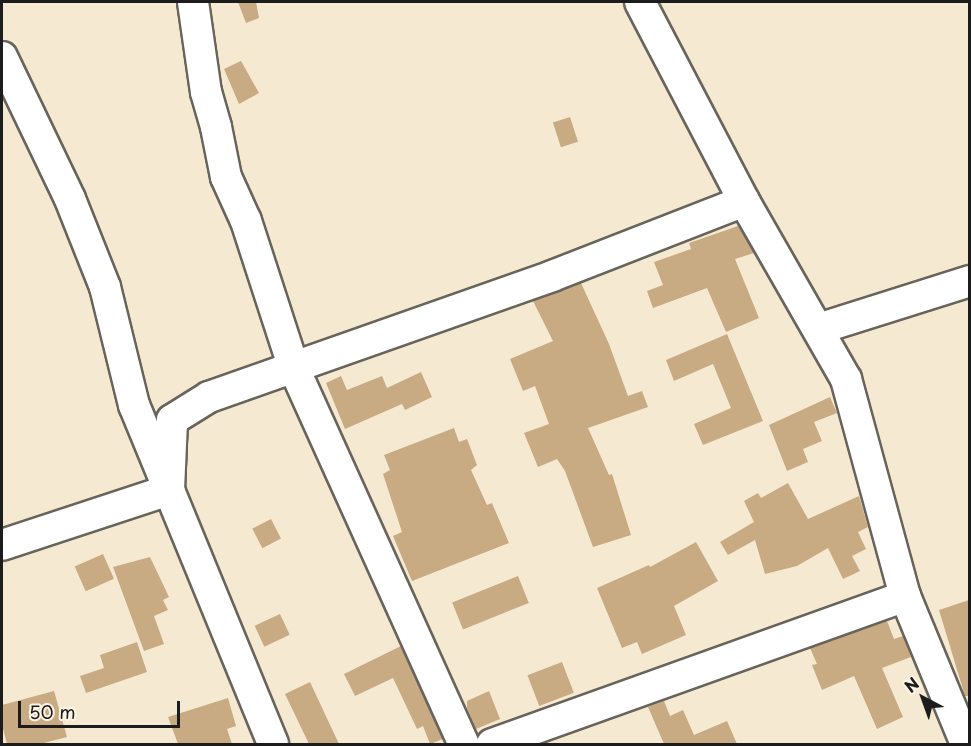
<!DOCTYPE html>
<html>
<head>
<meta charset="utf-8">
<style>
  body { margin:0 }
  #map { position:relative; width:971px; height:746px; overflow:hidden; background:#f5ead1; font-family:"Playpen Sans",sans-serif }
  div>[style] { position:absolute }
  .building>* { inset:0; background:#c8aa83; transform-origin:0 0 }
  .roads { filter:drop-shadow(2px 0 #68645b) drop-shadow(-2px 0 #68645b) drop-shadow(0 2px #68645b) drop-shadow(0 -2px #68645b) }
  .minor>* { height:30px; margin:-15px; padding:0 15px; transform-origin:15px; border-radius:15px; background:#fff }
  span { translate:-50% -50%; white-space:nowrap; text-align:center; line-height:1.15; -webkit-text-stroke:4.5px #fcf5e5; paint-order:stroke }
  .frame { position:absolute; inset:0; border:3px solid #1c1c1c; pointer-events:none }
  .north { position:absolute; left:893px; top:668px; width:60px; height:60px; -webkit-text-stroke:4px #fcf5e5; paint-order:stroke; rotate:319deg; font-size:16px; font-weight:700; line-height:24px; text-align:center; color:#1c1c1c }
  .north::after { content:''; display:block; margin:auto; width:21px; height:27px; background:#1c1c1c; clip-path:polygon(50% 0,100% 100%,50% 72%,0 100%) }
  .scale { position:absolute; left:18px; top:701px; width:162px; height:27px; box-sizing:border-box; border:3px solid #1c1c1c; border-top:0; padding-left:8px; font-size:18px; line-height:21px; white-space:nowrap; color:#1c1c1c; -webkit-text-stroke:4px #fcf5e5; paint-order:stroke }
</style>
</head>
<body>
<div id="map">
  <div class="building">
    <div style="clip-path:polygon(238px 2px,256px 2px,259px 18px,246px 23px)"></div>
    <div style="clip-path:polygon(241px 61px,259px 93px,239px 104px,224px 69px)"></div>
    <div style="left:570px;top:117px;width:26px;height:18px;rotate:72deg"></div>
    <div style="clip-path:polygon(738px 226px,754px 253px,735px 259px,759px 318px,726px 332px,707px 288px,653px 308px,647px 291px,663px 285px,654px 262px,691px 249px,689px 243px)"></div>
    <div style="clip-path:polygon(581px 283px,609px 344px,628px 396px,642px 391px,648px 407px,588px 428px,609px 475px,612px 474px,631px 535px,593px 547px,565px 471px,557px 459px,538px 467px,524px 433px,549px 424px,535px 386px,523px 391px,510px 359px,553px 341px,533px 301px)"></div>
    <div style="clip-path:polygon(727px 334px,763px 421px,703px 445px,694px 424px,731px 408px,713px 364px,674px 381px,666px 360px)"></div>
    <div style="clip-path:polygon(421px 372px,432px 397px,405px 410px,402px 404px,345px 429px,326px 383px,341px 376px,347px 390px,382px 376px,387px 388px)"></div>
    <div style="clip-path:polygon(830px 397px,837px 413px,814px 422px,822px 441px,803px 449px,808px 462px,787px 471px,769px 425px)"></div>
    <div style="clip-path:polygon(454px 428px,459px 442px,467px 439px,477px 465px,471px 470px,487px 505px,492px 503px,509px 543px,412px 581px,393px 536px,402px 532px,383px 474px,390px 470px,384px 455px)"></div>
    <div style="clip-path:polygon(788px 483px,808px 519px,859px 496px,868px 527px,858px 532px,866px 549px,852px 556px,860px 571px,843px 579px,828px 548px,797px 566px,765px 574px,755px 540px,728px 555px,720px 542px,754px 522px,744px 501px,758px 493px,761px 498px)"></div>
    <div style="left:271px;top:519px;width:22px;height:21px;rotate:63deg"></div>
    <div style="clip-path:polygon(696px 542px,718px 581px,674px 606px,686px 635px,642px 654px,637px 642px,622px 648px,597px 588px,649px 565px,650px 567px)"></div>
    <div style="left:103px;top:554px;width:27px;height:31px;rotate:66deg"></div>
    <div style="clip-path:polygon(150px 557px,169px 597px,163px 600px,168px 610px,154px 616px,164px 644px,144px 651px,113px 567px)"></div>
    <div style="left:518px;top:576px;width:29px;height:71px;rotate:68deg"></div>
    <div style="clip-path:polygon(969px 600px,969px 696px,965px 696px,939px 610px)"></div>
    <div style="left:280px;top:614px;width:23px;height:28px;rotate:65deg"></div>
    <div style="clip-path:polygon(887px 621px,894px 639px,903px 636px,911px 657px,882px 668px,903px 717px,877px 729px,854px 676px,822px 690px,812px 665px,817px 664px,810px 648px)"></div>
    <div style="clip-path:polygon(137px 642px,147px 672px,86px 693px,80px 676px,104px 668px,100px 655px)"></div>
    <div style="clip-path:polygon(401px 646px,443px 739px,430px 744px,423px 726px,417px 729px,393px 678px,355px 696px,344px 674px)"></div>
    <div style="left:562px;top:662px;width:33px;height:37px;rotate:69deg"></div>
    <div style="clip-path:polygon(310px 682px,339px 744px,309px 744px,285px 694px)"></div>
    <div style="clip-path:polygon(54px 691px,67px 737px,40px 744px,7px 744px,2px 725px,2px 705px)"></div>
    <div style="clip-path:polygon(489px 691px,500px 719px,476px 729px,467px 708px,467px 701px)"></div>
    <div style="clip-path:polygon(228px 698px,236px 726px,227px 729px,232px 744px,178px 744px,168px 717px)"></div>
    <div style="clip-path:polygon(664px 701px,670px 716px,683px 710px,694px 735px,727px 721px,737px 744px,664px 744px,648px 707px)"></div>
  </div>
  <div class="roads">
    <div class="minor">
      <div style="left:193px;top:2px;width:91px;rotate:81.8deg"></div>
      <div style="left:206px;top:92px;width:36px;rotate:74deg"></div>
      <div style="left:216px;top:127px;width:51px;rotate:78.7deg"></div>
      <div style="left:226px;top:177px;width:48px;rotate:65.6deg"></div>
      <div style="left:246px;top:221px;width:152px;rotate:72deg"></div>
      <div style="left:293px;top:366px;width:415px;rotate:65.7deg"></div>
      <div style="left:640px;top:2px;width:225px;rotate:62.4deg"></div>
      <div style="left:744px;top:201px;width:205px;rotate:60.2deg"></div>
      <div style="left:846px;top:379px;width:225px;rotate:74.8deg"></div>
      <div style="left:905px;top:596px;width:160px;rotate:67.6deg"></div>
      <div style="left:2px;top:57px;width:157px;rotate:64.4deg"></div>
      <div style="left:70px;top:199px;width:95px;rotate:68.3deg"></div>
      <div style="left:105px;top:287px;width:122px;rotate:76.2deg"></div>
      <div style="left:134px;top:405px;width:92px;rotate:67.6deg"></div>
      <div style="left:169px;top:490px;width:70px;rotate:-87.5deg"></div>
      <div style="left:172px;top:420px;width:44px;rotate:-31.9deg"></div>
      <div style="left:209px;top:397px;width:364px;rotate:-19.4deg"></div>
      <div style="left:552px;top:276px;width:206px;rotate:-21.3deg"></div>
      <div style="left:818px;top:329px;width:159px;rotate:-17.5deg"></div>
      <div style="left:2px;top:545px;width:176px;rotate:-18.2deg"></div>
      <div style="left:169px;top:490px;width:274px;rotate:67.7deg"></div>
      <div style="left:492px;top:744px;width:439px;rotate:-19.7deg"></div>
    </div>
  </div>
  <div class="frame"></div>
  <div class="north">N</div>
  <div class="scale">50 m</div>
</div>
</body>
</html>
